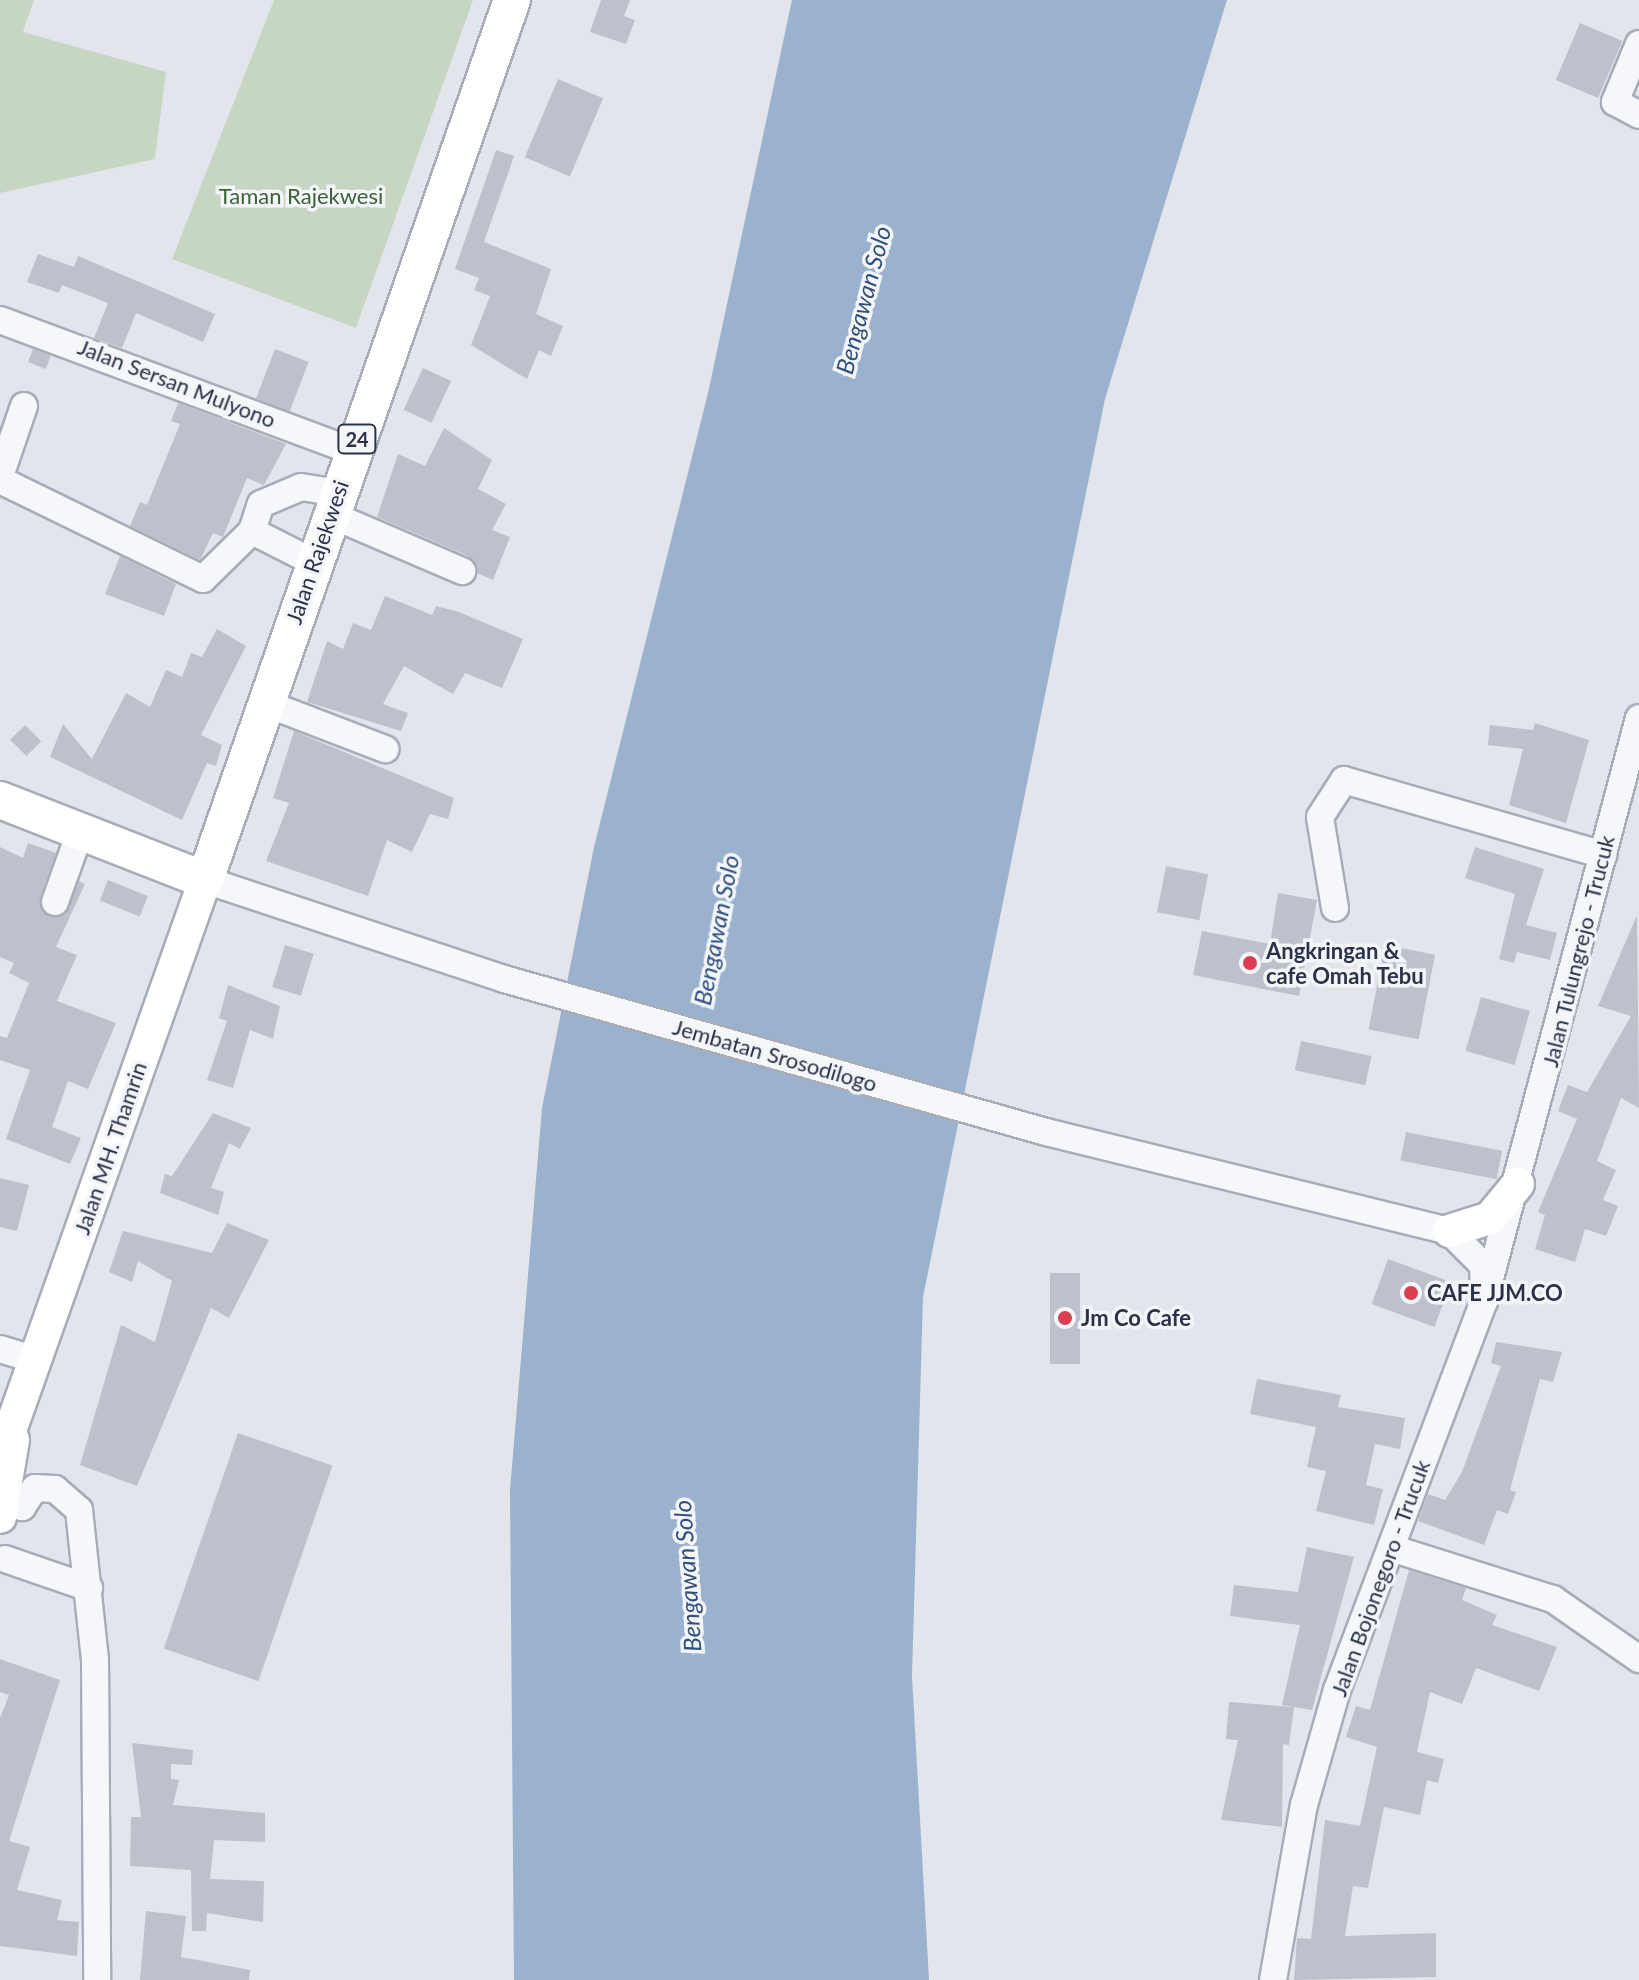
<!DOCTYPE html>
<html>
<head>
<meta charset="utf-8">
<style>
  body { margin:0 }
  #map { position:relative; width:1639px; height:1980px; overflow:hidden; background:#e2e6ec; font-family:Lato,sans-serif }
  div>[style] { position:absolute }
  .green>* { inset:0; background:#c7d6c3 }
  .water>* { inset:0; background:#9bb2ce }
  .building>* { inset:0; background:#bcc1cc; transform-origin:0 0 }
  .roads { filter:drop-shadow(2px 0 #a7acb7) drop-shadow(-2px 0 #a7acb7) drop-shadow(0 2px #a7acb7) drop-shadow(0 -2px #a7acb7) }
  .minor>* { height:26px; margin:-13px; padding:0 13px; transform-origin:13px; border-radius:13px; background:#f6f7fa }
  .major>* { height:32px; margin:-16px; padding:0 16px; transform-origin:16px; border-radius:16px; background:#fff }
  .highway>* { height:36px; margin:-18px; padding:0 18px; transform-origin:18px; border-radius:18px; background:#fff }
  .dots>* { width:22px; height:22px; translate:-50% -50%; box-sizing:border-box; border:4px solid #f3f5f9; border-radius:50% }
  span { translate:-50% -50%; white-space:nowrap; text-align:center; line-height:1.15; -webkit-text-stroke:7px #f3f5f9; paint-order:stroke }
  .shield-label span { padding:2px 6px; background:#f3f5f9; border:2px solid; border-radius:6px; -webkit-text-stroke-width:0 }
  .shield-label { font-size:20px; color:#293246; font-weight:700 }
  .park-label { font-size:22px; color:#3c6335 }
  .street-label { font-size:22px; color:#293246 }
  .poi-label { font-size:22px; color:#293246; font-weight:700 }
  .left { translate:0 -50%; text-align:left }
  .water-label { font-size:24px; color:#2f4f7d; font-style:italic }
</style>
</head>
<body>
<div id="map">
  <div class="green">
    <div style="clip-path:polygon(0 0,34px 0,23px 32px,166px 72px,155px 159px,0 193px)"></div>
    <div style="clip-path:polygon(274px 0,473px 0,356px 328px,172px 259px)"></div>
  </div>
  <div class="water">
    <div style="clip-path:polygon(792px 0,1227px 0,1105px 399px,923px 1297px,912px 1676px,929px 1980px,514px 1980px,510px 1490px,542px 1108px,594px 847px,708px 393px)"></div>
  </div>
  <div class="building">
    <div style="clip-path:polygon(601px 0,630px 0,624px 16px,635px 20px,626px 44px,590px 32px)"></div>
    <div style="left:1580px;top:23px;width:46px;height:62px;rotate:23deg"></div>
    <div style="left:558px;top:79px;width:49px;height:85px;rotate:23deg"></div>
    <div style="clip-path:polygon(496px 150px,514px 156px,484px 242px,551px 269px,536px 314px,563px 326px,551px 356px,539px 350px,527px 379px,471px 345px,490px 296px,474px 290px,479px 278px,455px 269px)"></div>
    <div style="clip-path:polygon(38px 254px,74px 267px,78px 256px,215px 314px,203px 342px,136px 313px,122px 348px,94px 338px,108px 303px,62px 285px,59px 293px,27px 282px)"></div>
    <div style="left:33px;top:349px;width:19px;height:14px;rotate:21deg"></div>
    <div style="left:275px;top:349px;width:36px;height:53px;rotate:21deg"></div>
    <div style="left:423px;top:368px;width:31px;height:46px;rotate:25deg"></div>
    <div style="clip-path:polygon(178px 403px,286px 444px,264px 485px,247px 478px,223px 537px,213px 533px,200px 560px,130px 526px,140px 502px,147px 505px,180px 424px,171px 421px)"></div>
    <div style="clip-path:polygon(444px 428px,492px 460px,478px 489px,506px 504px,492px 530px,510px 537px,493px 580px,477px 573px,468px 556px,377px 517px,398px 454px,425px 466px)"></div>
    <div style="clip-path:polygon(120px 556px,176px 584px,164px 616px,105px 594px)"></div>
    <div style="clip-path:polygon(385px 596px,432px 615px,436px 606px,459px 612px,523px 639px,502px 688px,465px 673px,453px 694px,404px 666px,383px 704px,408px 713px,401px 731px,307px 702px,327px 641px,343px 649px,353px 623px,371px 630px)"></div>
    <div style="clip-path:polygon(217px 629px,246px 646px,201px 735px,222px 745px,216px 766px,207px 763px,182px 820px,50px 757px,63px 724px,92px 759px,126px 693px,150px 707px,166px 670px,182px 677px,191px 653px,202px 657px)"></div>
    <div style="clip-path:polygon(1535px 723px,1589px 740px,1566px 823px,1509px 805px,1523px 749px,1488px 745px,1490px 725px,1533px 730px)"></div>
    <div style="left:25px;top:725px;width:23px;height:21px;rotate:45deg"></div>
    <div style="clip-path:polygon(294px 731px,454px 798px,448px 819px,430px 814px,412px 852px,387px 840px,368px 896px,266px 861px,289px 803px,273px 798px)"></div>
    <div style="clip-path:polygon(28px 843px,56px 853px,40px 897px,43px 913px,65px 915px,79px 881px,85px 884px,56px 947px,77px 955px,57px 1001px,116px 1023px,88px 1089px,68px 1081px,52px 1127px,81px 1138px,70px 1164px,6px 1139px,30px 1070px,0 1060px,0 1036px,7px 1038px,29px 983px,9px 973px,14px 963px,0 957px,0 847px,23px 858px)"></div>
    <div style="clip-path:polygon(1475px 847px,1544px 869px,1526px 925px,1557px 933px,1550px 960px,1517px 952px,1514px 963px,1499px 959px,1515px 894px,1465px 878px)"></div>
    <div style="left:1166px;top:866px;width:43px;height:47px;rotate:11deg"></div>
    <div style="left:108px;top:880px;width:43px;height:22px;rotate:22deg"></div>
    <div style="clip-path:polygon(1278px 893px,1317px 900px,1299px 996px,1193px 975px,1202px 931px,1270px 944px)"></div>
    <div style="clip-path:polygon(1637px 915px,1639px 1108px,1621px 1098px,1597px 1161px,1616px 1170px,1603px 1200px,1618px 1206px,1606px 1236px,1585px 1229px,1575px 1262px,1535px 1249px,1545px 1215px,1538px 1212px,1577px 1119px,1558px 1111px,1568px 1085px,1587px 1092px,1631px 1016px,1598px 1006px)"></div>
    <div style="left:285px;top:945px;width:30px;height:44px;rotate:17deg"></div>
    <div style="left:1385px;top:945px;width:51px;height:86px;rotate:11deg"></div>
    <div style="clip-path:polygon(228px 985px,280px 1006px,273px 1039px,250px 1030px,233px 1088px,207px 1080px,227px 1021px,219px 1018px)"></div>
    <div style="left:1481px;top:997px;width:51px;height:56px;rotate:16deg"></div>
    <div style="left:1301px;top:1041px;width:72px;height:30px;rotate:12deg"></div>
    <div style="clip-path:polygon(213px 1113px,251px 1128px,240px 1149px,229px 1143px,211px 1188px,224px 1192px,218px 1215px,160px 1193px,165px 1174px,172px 1176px)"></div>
    <div style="left:1406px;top:1132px;width:98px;height:29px;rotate:11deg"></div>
    <div style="clip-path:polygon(0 1178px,29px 1185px,17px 1231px,0 1227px)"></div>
    <div style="clip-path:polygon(227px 1223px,269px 1240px,229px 1318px,211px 1308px,137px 1486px,80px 1465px,121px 1325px,155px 1342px,172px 1281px,138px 1261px,132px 1282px,109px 1272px,123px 1231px,212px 1253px)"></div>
    <div style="left:1388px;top:1259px;width:67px;height:48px;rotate:20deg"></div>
    <div style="left:1050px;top:1273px;width:30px;height:91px"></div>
    <div style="clip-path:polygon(1496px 1342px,1562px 1352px,1553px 1382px,1540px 1379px,1510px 1490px,1516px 1492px,1508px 1514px,1497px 1510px,1484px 1545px,1418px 1521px,1428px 1494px,1445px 1500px,1462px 1472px,1501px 1366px,1491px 1363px)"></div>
    <div style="clip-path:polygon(1257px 1379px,1341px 1395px,1338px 1407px,1405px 1418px,1400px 1449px,1375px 1444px,1366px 1485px,1383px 1489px,1374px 1525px,1316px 1511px,1326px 1471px,1307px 1467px,1316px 1427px,1250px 1414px)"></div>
    <div style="left:238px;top:1433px;width:100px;height:228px;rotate:19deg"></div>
    <div style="clip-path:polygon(1307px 1547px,1354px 1557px,1312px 1710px,1282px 1705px,1300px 1625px,1230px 1616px,1234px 1585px,1298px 1592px)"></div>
    <div style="clip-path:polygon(1409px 1570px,1466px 1588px,1462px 1600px,1497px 1615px,1492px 1625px,1557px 1647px,1539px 1691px,1476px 1668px,1462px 1704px,1430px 1692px,1417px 1752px,1444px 1759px,1438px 1783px,1427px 1780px,1420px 1815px,1384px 1807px,1368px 1888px,1353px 1886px,1345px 1936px,1436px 1933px,1436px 1977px,1294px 1980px,1297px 1938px,1311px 1939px,1325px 1820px,1360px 1826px,1377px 1747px,1346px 1737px,1356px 1706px,1370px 1710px)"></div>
    <div style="clip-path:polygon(0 1659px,60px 1680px,9px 1841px,30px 1847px,17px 1890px,62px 1900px,57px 1920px,79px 1922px,77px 1956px,0 1946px,0 1718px,9px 1695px,0 1692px)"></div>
    <div style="clip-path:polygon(1229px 1702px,1294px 1707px,1289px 1745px,1283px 1744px,1282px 1827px,1221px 1820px,1238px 1740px,1226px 1739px)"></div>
    <div style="clip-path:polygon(132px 1743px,193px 1750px,192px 1765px,171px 1764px,171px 1779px,179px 1780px,173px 1805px,265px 1813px,265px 1842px,214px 1840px,210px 1879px,264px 1881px,263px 1922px,207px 1913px,206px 1931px,192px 1931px,191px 1870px,130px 1866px,131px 1817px,141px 1817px)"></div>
    <div style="clip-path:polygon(146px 1911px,186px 1916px,181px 1957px,250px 1970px,249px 1980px,140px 1980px)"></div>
  </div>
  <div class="roads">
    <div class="minor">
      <div style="left:1639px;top:44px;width:63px;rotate:112.5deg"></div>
      <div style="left:1615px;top:102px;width:27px;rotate:28deg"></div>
      <div style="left:0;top:320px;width:377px;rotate:20.4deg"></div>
      <div style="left:0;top:476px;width:74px;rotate:-71.1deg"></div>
      <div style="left:0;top:480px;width:226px;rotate:26deg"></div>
      <div style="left:203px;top:579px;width:69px;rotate:-44.4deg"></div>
      <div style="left:252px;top:531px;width:28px;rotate:-72deg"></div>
      <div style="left:261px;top:504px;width:43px;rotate:-23deg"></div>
      <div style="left:301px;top:487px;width:36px;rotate:9deg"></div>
      <div style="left:329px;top:514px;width:145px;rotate:23.2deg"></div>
      <div style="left:252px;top:531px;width:68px;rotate:26.9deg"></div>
      <div style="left:265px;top:703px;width:129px;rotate:21deg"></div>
      <div style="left:205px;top:880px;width:315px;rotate:18.3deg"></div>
      <div style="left:504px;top:979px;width:563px;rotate:15.76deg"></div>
      <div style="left:1046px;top:1132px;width:415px;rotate:13.8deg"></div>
      <div style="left:1449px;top:1231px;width:48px;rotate:45deg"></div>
      <div style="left:1483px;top:1265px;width:36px;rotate:88deg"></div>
      <div style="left:55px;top:902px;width:71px;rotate:-70.3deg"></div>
      <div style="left:1335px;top:908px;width:92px;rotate:-99.4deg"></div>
      <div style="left:1320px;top:817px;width:44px;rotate:-57deg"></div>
      <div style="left:1344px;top:780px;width:270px;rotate:16.1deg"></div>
      <div style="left:0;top:1349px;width:39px;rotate:17deg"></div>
      <div style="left:3px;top:1499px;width:21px;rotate:23deg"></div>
      <div style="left:22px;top:1507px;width:23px;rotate:-56deg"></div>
      <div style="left:35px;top:1488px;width:20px;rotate:3deg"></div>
      <div style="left:55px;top:1489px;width:32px;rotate:41deg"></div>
      <div style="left:79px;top:1510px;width:150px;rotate:83.9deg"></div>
      <div style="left:95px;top:1659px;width:321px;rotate:89.6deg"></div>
      <div style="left:1391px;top:1548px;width:170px;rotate:17.5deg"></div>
      <div style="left:1553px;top:1599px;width:105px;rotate:34.9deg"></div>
      <div style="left:5px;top:1559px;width:89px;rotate:19deg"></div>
      <div style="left:1273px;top:1980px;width:178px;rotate:-80deg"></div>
      <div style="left:1304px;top:1805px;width:120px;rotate:-74deg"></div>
      <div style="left:1337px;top:1690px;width:416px;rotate:-69.3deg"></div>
      <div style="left:1484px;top:1301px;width:603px;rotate:-75.11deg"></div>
    </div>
    <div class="major">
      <div style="left:1449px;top:1231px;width:43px;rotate:-17.6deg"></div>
      <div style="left:1490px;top:1218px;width:44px;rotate:-50.5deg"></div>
      <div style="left:0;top:1459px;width:614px;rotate:-70.5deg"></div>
      <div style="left:0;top:1517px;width:78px;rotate:-80.4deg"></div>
    </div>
    <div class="highway">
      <div style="left:0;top:800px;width:220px;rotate:21.3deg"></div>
      <div style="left:205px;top:880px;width:932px;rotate:-70.77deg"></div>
    </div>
  </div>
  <div class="dots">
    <div style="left:1250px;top:963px;background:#da3e50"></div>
    <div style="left:1411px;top:1293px;background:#da3e50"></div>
    <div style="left:1065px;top:1318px;background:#da3e50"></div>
  </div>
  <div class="shield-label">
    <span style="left:357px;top:439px">24</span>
  </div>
  <div class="park-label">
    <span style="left:301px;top:196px">Taman Rajekwesi</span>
  </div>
  <div class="street-label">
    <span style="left:177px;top:383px;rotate:21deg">Jalan Sersan Mulyono</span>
    <span style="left:317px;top:552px;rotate:-71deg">Jalan Rajekwesi</span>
    <span style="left:1578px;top:951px;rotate:-76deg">Jalan Tulungrejo - Trucuk</span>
    <span style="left:775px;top:1055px;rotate:16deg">Jembatan Srosodilogo</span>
    <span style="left:110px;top:1148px;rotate:-71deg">Jalan MH. Thamrin</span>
    <span style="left:1380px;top:1578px;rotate:-70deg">Jalan Bojonegoro - Trucuk</span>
  </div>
  <div class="poi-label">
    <span class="left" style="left:1266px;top:963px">Angkringan &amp;<br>cafe Omah Tebu</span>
    <span class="left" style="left:1427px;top:1293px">CAFE JJM.CO</span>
    <span class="left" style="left:1081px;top:1318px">Jm Co Cafe</span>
  </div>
  <div class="water-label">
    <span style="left:863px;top:300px;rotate:-75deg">Bengawan Solo</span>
    <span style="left:716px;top:930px;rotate:-79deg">Bengawan Solo</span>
    <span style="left:687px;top:1576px;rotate:-94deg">Bengawan Solo</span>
  </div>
</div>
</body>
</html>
